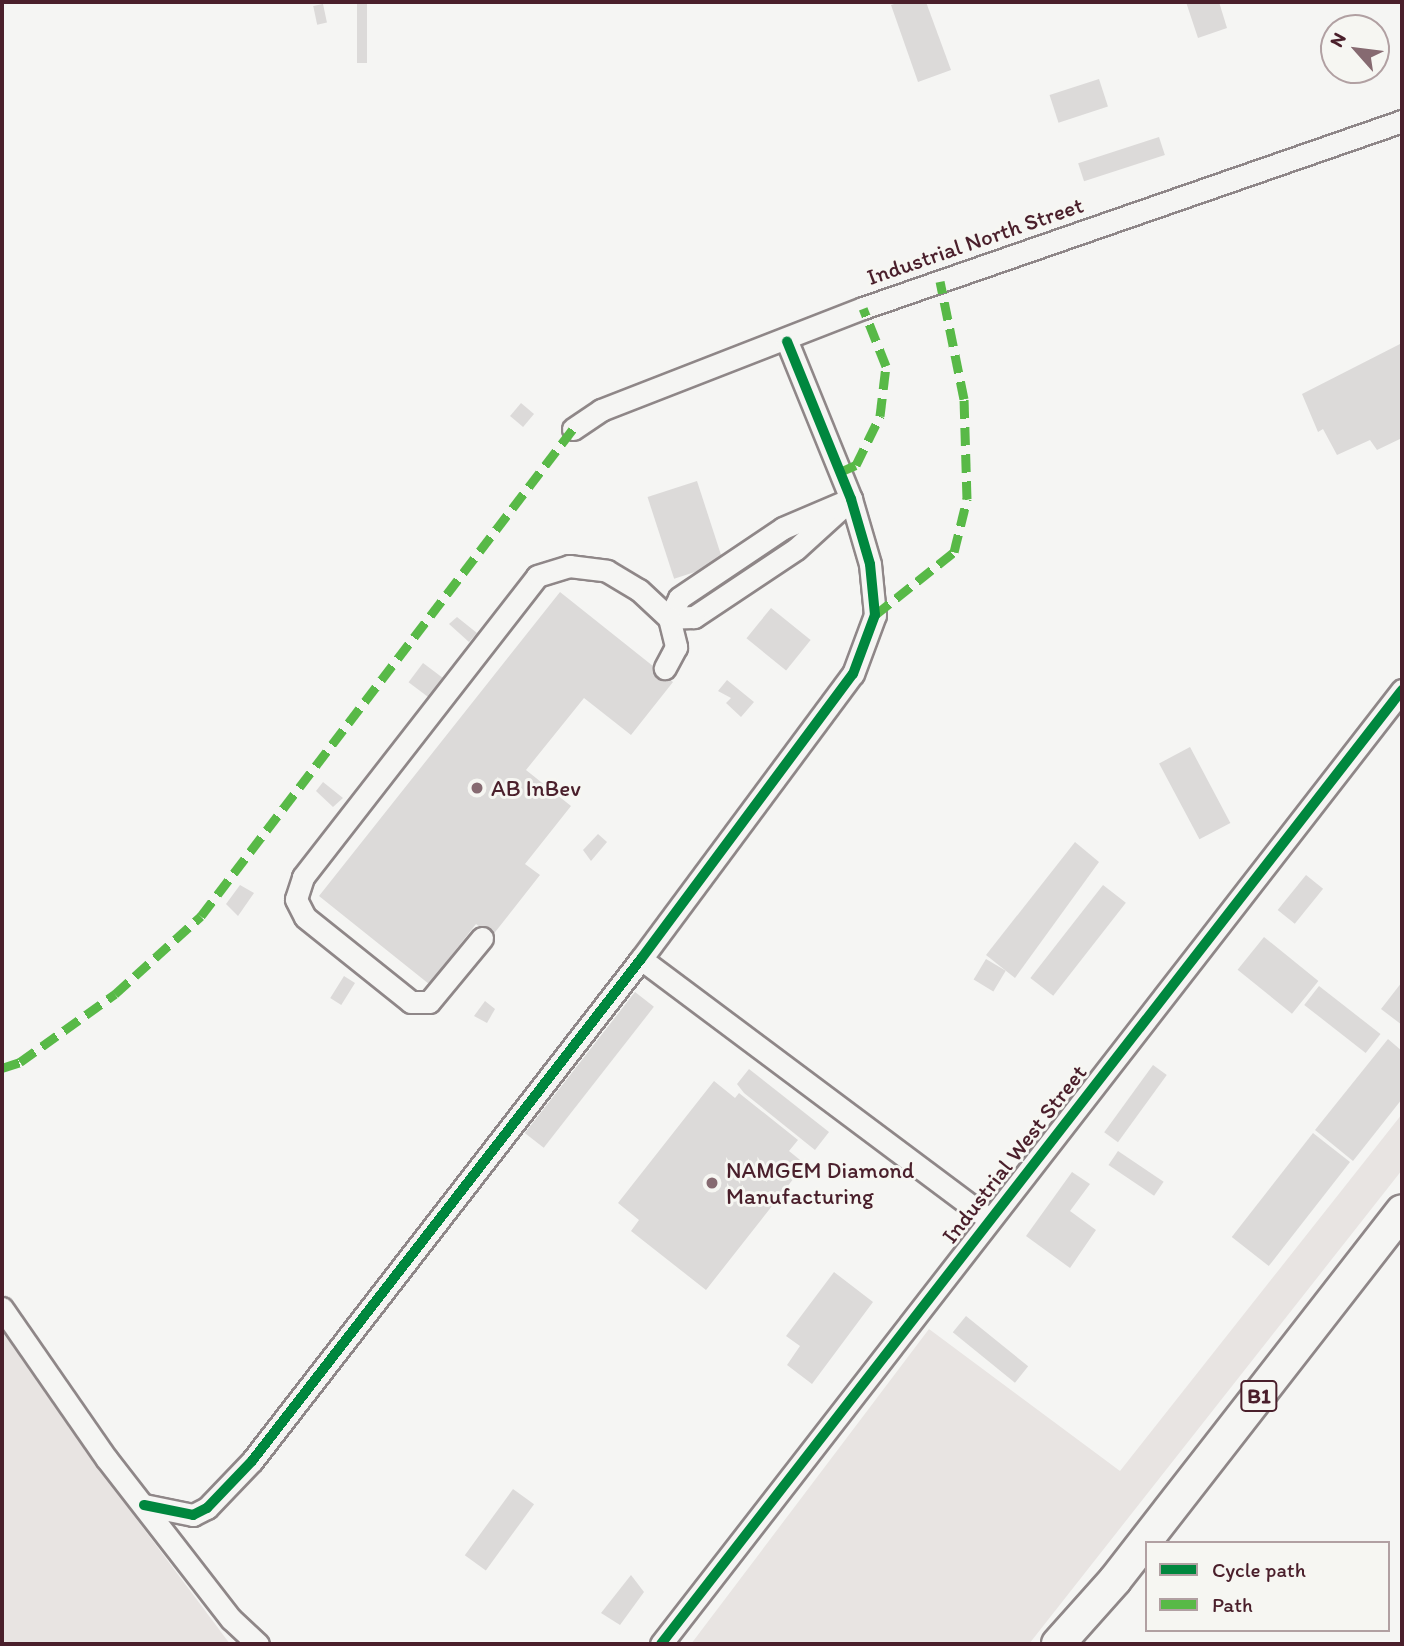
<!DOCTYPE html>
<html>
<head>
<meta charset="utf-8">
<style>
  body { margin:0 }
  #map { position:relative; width:1404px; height:1646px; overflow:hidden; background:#f5f5f3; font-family:Itim,sans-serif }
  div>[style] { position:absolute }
  .green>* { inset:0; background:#e8e4e2 }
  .building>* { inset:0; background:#dcdad9; transform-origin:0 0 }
  .roads { filter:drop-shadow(2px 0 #8f8788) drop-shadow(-2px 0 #8f8788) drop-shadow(0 2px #8f8788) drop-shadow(0 -2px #8f8788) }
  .minor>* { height:21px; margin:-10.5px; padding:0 10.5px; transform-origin:10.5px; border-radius:10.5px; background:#f5f5f3 }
  .highway>* { height:32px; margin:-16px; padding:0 16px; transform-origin:16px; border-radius:16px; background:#f5f5f3 }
  .quiet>* { height:9px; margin-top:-4.5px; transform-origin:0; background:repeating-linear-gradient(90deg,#58b947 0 18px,transparent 0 27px) }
  .cycleway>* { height:10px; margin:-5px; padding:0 5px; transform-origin:5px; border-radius:5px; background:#00873e }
  .dots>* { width:19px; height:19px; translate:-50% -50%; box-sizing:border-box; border:4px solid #f6f6f2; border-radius:50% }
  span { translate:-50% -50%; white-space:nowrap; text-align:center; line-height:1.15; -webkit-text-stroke:6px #f6f6f2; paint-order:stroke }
  .shield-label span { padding:2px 5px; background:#f6f6f2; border:2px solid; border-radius:5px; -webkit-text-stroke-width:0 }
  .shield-label { font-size:21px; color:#4a1f2b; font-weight:700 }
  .street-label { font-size:23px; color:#4a1f2b }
  .poi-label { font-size:23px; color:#4a1f2b }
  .left { translate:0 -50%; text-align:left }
  .frame { position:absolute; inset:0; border:4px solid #4a1f2b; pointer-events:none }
  .legend { position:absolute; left:1145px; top:1541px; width:245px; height:91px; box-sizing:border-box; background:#f6f6f2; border:2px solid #b1a0a2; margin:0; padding:9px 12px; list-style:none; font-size:21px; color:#4a1f2b }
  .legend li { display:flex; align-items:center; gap:14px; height:35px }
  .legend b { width:35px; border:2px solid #b1a0a2 }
  .north { position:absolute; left:1320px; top:14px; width:70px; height:70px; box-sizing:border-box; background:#f6f6f2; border:2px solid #b1a0a2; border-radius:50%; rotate:298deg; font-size:19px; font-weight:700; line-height:28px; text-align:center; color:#4a1f2b }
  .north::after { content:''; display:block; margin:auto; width:24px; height:32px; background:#866a71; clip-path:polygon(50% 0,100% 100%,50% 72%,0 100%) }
</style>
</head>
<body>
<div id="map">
  <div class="green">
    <div style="clip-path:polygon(1402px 1114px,1402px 1170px,1029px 1644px,691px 1644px,929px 1329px,1120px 1471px)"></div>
    <div style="clip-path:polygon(2px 1319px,135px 1517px,230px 1644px,2px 1644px)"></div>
  </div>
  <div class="building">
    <div style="left:357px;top:2px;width:10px;height:61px"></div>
    <div style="clip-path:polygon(900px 2px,926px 2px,951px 70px,918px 82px,891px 5px)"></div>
    <div style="clip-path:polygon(1186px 2px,1219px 2px,1227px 28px,1198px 38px)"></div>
    <div style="left:323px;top:4px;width:19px;height:10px;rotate:78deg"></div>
    <div style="left:1099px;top:79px;width:29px;height:52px;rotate:72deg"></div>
    <div style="left:1159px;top:137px;width:19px;height:85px;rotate:72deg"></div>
    <div style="clip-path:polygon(1402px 343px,1402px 438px,1377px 450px,1370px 440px,1337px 455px,1323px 429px,1318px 432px,1302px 394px)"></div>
    <div style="left:521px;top:403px;width:17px;height:17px;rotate:40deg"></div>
    <div style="left:697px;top:481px;width:86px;height:52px;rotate:72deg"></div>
    <div style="clip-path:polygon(560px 592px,673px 682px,631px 735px,584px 698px,526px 770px,571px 806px,525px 864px,540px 875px,492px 936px,476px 924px,429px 984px,319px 896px)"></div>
    <div style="left:771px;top:608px;width:51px;height:39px;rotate:39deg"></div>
    <div style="clip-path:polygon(457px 617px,477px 633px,469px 642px,449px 624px)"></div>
    <div style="left:423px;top:663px;width:25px;height:24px;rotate:37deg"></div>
    <div style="clip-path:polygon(727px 680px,754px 702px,741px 717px,726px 703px,731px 698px,718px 691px)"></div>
    <div style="left:1190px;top:747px;width:86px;height:35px;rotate:62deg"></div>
    <div style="clip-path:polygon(323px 782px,343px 798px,333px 807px,316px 791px)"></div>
    <div style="clip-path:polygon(598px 834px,607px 842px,591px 861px,583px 850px)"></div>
    <div style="clip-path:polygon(1075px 842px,1099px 862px,1015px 978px,986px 955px)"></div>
    <div style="left:1306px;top:875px;width:22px;height:45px;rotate:39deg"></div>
    <div style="clip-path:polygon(240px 885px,254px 893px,238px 916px,226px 904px)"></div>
    <div style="left:1103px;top:885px;width:29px;height:118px;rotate:38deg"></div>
    <div style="left:1264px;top:937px;width:70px;height:42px;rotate:39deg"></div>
    <div style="left:986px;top:959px;width:23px;height:24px;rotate:31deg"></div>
    <div style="left:344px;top:976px;width:13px;height:26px;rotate:32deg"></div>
    <div style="clip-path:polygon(1402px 982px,1402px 1025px,1381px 1009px)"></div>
    <div style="left:1319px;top:986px;width:78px;height:24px;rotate:38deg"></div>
    <div style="left:635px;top:992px;width:24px;height:179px;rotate:38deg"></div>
    <div style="clip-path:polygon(485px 1001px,495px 1009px,487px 1023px,474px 1016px)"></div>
    <div style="clip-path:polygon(1388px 1039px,1402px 1051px,1402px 1099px,1353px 1161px,1315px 1130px)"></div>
    <div style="left:1153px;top:1065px;width:17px;height:83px;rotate:36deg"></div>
    <div style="clip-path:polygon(749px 1069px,829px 1132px,815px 1150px,744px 1093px,737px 1084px)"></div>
    <div style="clip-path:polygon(714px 1081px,735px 1098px,739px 1093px,798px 1140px,789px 1151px,805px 1164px,706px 1290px,631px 1231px,639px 1220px,618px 1203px)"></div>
    <div style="left:1313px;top:1133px;width:47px;height:132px;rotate:38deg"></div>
    <div style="left:1118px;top:1151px;width:55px;height:17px;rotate:34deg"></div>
    <div style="clip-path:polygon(1072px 1172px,1090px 1184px,1070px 1211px,1096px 1230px,1070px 1268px,1026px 1236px)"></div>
    <div style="clip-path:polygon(834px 1272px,873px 1302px,812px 1384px,787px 1365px,800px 1346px,786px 1336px)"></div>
    <div style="left:966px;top:1316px;width:80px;height:21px;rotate:39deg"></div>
    <div style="left:513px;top:1489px;width:26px;height:82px;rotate:36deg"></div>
    <div style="clip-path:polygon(631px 1575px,644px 1592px,620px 1625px,601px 1613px)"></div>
  </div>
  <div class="roads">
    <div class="minor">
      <div style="left:573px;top:429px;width:34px;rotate:-34deg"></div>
      <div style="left:601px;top:410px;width:281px;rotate:-21.3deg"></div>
      <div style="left:863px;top:308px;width:571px;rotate:-19.13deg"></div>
      <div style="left:851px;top:499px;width:74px;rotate:137.7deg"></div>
      <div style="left:796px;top:549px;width:123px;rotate:146.3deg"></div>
      <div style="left:694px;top:617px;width:25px;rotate:178deg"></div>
      <div style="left:669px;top:618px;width:22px;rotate:-63deg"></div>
      <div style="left:679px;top:598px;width:125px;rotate:-33.9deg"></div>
      <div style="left:783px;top:528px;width:74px;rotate:-23.1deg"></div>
      <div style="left:482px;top:938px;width:83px;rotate:129.6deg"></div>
      <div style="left:429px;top:1002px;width:18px;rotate:180deg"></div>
      <div style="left:411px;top:1002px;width:136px;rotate:-141.3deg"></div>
      <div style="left:305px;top:917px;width:20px;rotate:-117deg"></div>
      <div style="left:296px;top:899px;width:23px;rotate:-72deg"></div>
      <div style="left:303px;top:877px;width:381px;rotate:-52.1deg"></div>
      <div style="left:537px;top:576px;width:34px;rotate:-17deg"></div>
      <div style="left:569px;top:566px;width:38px;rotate:7deg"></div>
      <div style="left:607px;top:571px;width:37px;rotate:31deg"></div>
      <div style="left:639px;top:590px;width:41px;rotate:43deg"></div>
      <div style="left:669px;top:618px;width:30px;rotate:76deg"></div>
      <div style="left:676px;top:647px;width:24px;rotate:118deg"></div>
      <div style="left:641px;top:959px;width:434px;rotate:36.8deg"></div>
      <div style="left:2px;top:1308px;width:183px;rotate:55.3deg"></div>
      <div style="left:106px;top:1458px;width:204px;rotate:52.2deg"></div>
      <div style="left:231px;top:1619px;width:37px;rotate:43deg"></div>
      <div style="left:144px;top:1505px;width:50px;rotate:11.5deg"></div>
      <div style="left:193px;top:1515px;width:16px;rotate:-27deg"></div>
      <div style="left:207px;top:1508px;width:65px;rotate:-46.2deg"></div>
      <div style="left:252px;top:1461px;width:635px;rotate:-52.23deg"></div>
      <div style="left:641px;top:959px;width:355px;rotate:-53.4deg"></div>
      <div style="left:853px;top:674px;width:63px;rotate:-69.6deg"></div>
      <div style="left:875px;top:615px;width:51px;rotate:-95.6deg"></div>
      <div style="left:870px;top:564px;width:68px;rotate:-106.3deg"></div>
      <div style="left:851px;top:499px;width:170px;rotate:-112.1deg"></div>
      <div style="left:661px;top:1644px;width:1208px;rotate:-52.16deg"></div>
    </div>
    <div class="highway">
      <div style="left:1058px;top:1644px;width:86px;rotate:-48.3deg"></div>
      <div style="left:1115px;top:1580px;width:467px;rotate:-52.1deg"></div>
    </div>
  </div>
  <div class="quiet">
    <div style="left:840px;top:472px;width:17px;rotate:-24deg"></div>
    <div style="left:856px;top:465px;width:55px;rotate:-63.9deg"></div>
    <div style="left:880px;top:416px;width:50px;rotate:-83.2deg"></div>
    <div style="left:886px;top:366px;width:62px;rotate:-111.6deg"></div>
    <div style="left:875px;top:615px;width:101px;rotate:-38.6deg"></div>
    <div style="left:954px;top:552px;width:55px;rotate:-76.2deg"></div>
    <div style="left:967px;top:499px;width:100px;rotate:-91.7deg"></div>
    <div style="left:964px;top:399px;width:120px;rotate:-101.5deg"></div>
    <div style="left:2px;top:1068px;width:19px;rotate:-18deg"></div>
    <div style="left:20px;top:1062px;width:117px;rotate:-35.6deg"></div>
    <div style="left:115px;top:994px;width:116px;rotate:-42.2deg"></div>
    <div style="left:201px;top:916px;width:613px;rotate:-52.63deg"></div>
  </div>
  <div class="cycleway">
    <div style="left:144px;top:1505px;width:50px;rotate:11.5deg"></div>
    <div style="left:193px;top:1515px;width:16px;rotate:-27deg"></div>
    <div style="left:207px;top:1508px;width:65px;rotate:-46.2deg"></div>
    <div style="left:252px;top:1461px;width:635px;rotate:-52.23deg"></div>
    <div style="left:641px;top:959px;width:355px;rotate:-53.4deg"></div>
    <div style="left:853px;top:674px;width:63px;rotate:-69.6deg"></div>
    <div style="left:875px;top:615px;width:51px;rotate:-95.6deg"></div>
    <div style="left:870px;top:564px;width:68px;rotate:-106.3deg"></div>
    <div style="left:851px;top:499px;width:170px;rotate:-112.1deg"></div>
    <div style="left:661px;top:1644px;width:1208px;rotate:-52.16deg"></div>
  </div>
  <div class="dots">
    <div style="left:477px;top:788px;background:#866a71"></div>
    <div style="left:712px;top:1183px;background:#866a71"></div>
  </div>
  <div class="shield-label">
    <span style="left:1259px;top:1396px">B1</span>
  </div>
  <div class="street-label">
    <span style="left:975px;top:241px;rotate:-19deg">Industrial North Street</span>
    <span style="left:1014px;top:1154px;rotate:-52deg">Industrial West Street</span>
  </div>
  <div class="poi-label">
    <span class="left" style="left:491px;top:788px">AB InBev</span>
    <span class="left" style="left:726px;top:1183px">NAMGEM Diamond<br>Manufacturing</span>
  </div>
  <div class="frame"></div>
  <ul class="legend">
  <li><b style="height:9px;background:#00873e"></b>Cycle path</li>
  <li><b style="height:9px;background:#58b947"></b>Path</li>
  </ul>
  <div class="north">N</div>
</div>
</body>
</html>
